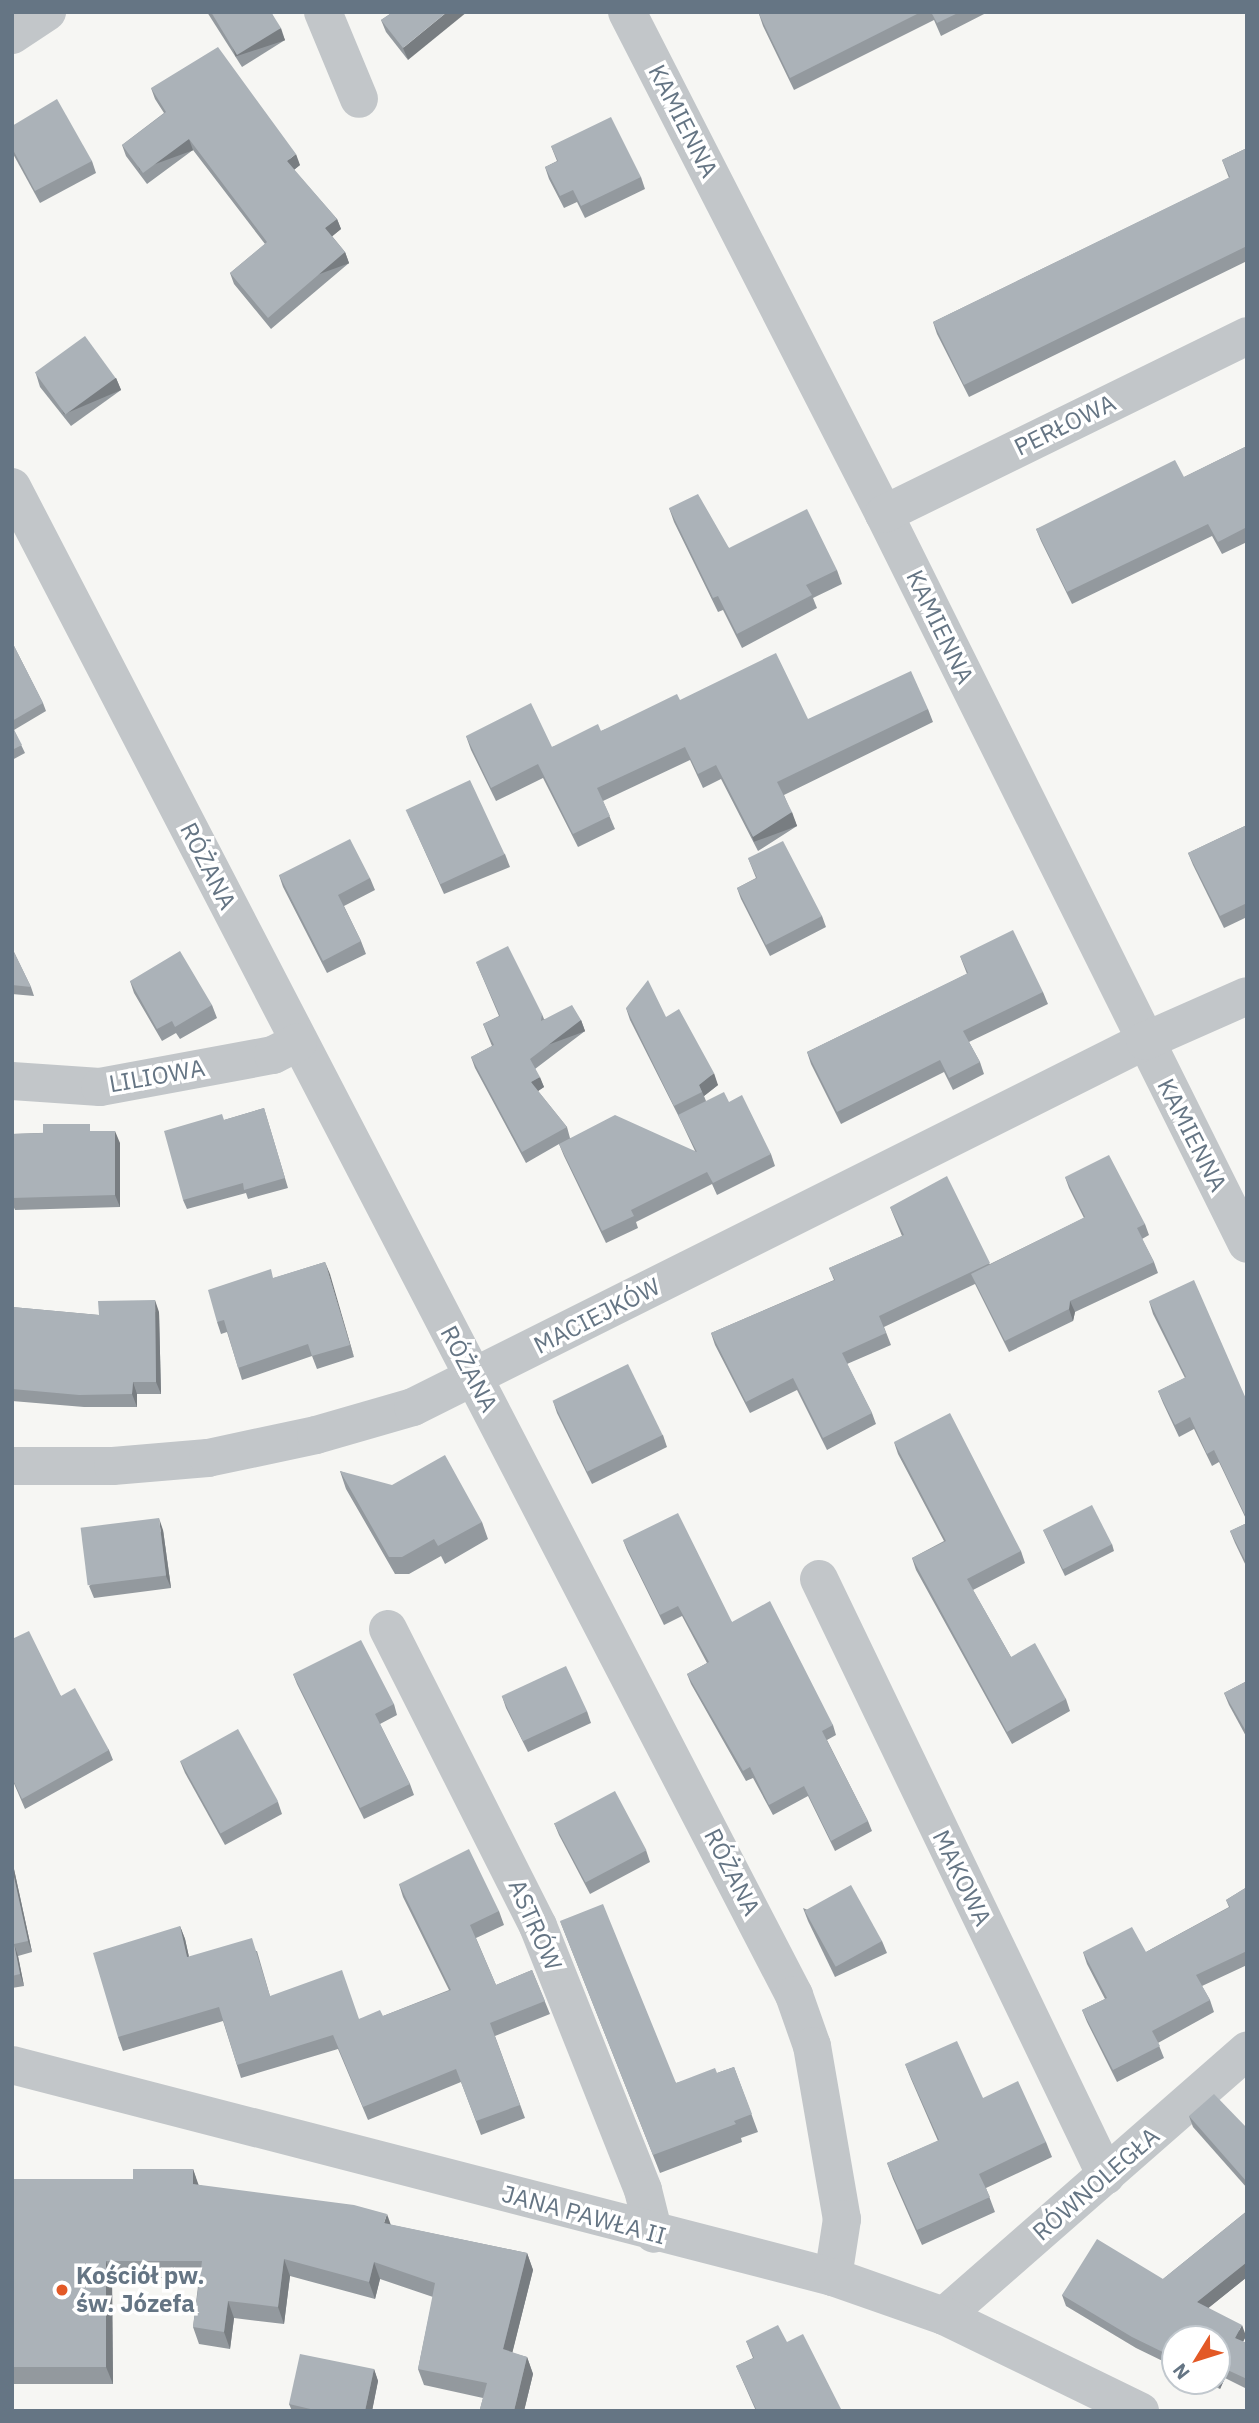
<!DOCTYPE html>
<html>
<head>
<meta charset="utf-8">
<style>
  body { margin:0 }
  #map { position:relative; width:1259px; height:2423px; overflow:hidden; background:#f6f6f3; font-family:"IBM Plex Sans",sans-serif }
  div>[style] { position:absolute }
  .minor>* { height:38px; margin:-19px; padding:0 19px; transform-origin:19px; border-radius:19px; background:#c2c6c9 }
  .tertiary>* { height:38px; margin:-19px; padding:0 19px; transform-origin:19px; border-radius:19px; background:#c2c6c9 }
  .wall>* { inset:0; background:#93999e }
  .shaded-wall>* { inset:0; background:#787d81; transform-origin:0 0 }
  .building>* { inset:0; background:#abb2b8; transform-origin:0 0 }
  .dots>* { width:19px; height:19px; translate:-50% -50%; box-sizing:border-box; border:4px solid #fff; border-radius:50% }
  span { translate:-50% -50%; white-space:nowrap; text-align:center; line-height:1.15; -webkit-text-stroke:7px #fff; paint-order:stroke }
  .street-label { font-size:24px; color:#657584 }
  .poi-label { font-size:24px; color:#657584; font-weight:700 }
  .left { translate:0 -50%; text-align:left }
  .frame { position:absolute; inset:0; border:14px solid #657584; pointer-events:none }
  .north { position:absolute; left:1161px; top:2325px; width:70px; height:70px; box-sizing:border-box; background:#fff; border:2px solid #c1c8ce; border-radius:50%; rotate:232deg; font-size:19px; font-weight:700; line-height:28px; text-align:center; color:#657584 }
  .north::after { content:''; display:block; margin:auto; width:24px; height:32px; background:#e35926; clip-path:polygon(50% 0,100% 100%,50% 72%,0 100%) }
</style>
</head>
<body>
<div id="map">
  <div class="minor">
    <div style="left:323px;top:12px;width:94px;rotate:67.5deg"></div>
    <div style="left:627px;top:12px;width:564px;rotate:62.89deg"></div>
    <div style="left:884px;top:514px;width:815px;rotate:63.56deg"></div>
    <div style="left:12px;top:35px;width:42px;rotate:-33.3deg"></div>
    <div style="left:12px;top:487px;width:1699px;rotate:62.59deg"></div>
    <div style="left:794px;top:1995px;width:54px;rotate:70.6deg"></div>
    <div style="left:812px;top:2046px;width:176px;rotate:80.2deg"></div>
    <div style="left:842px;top:2219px;width:59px;rotate:98.8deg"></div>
    <div style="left:884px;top:514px;width:404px;rotate:-26.1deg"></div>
    <div style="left:12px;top:1081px;width:88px;rotate:3.9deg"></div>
    <div style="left:100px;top:1087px;width:176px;rotate:-10.5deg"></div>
    <div style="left:273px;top:1055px;width:28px;rotate:-27deg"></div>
    <div style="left:12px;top:1466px;width:101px"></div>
    <div style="left:113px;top:1466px;width:95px;rotate:-4.8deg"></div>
    <div style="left:208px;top:1458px;width:110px;rotate:-12deg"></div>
    <div style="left:316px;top:1435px;width:101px;rotate:-16.1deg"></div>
    <div style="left:413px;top:1407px;width:818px;rotate:-26.57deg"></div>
    <div style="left:1145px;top:1041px;width:111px;rotate:-23.8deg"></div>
    <div style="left:819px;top:1579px;width:662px;rotate:64.32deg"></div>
    <div style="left:388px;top:1629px;width:333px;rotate:63.2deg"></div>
    <div style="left:538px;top:1926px;width:284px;rotate:68.3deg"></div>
    <div style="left:643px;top:2190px;width:45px;rotate:76deg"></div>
    <div style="left:944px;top:2316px;width:403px;rotate:-41.2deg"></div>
  </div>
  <div class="tertiary">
    <div style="left:12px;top:2065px;width:848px;rotate:14.48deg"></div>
    <div style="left:833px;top:2277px;width:118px;rotate:19.4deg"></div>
    <div style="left:944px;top:2316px;width:218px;rotate:25.9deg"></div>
  </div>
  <div class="wall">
    <div style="clip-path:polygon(207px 12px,271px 12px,285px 40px,242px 67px)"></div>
    <div style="clip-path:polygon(393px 12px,408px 60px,386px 32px,381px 20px)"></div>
    <div style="clip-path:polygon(762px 12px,988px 12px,941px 36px,934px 20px,794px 90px,763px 26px,759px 14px)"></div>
    <div style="clip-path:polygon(151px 88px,300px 165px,294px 170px,337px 219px,341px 229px,332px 236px,345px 252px,349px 263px,271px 329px,234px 284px,230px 273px,265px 244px,193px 150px,147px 184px,126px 156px,122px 145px,164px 113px,155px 99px)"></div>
    <div style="clip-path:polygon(12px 126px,92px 161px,96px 173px,40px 203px,12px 152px)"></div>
    <div style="clip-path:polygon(551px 146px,641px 177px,645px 189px,585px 218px,577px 202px,564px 208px,549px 179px,545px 167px,557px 161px)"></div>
    <div style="clip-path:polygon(1247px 148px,1247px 261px,969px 397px,937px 334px,933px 322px,1229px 178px,1222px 160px)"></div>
    <div style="clip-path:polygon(36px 374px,116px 378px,121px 390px,71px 426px,40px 387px)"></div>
    <div style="clip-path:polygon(1247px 446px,1247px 542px,1222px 554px,1212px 536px,1072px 604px,1041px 541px,1036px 529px,1184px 477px)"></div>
    <div style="clip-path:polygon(669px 508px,729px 548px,837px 570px,842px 584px,813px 598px,817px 608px,742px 648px,723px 610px,718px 612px,674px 522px)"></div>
    <div style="clip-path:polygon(12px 642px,43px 703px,46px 711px,14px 730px,25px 753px,12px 760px)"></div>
    <div style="clip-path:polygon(680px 700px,808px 719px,928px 709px,933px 722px,784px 795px,797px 826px,758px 851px,721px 779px,703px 788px,690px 760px,603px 801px,615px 829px,578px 847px,543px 778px,496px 801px,471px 750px,466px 736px,552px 747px,601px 731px)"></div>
    <div style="clip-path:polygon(408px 814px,505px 854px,510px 867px,444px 894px)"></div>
    <div style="clip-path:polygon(1247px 825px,1247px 917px,1224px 928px,1193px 865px,1188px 853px)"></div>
    <div style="clip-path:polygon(748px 858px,822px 916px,826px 927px,770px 956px,741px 899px,737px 888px,756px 878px)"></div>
    <div style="clip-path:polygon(279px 875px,370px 878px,375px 890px,344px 906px,361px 941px,366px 954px,327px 973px,283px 887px)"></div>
    <div style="clip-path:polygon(12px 948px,31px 987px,34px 996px,12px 994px)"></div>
    <div style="clip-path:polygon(960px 956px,1043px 992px,1048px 1004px,969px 1042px,980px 1062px,984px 1074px,953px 1090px,944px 1072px,841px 1124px,811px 1064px,807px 1052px,967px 974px)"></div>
    <div style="clip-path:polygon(476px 962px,542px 1014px,544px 1019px,581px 1020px,585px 1031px,535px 1069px,544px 1087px,538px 1091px,567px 1127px,570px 1138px,695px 1151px,679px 1117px,630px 1020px,626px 1008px,666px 1017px,718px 1085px,704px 1096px,706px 1101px,729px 1102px,771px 1154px,775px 1166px,717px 1195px,712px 1184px,636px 1222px,638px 1228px,606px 1243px,564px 1156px,559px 1144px,526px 1163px,475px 1068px,471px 1057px,492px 1046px,483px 1024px,499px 1016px)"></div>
    <div style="clip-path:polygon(130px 981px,212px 1005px,217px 1018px,180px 1039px,176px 1033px,162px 1041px,134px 993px)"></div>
    <div style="clip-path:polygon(264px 1108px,288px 1188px,248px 1199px,246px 1193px,187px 1209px,183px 1200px,224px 1120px)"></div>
    <div style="clip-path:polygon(92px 1131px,120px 1143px,120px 1207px,15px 1210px,12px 1203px,12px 1134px)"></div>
    <div style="clip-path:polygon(1065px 1177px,1145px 1224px,1149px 1235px,1142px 1239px,1154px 1262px,1158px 1273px,1075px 1312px,1073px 1321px,1009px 1352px,975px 1284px,884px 1327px,891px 1345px,847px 1364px,872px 1413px,876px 1424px,827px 1450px,797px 1390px,750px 1413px,715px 1345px,711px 1333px,834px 1280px,829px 1268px,902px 1236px,890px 1207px,990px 1264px,1084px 1218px,1069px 1188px)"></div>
    <div style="clip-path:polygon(325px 1262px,354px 1357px,317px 1369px,312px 1356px,242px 1380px,227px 1332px,221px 1334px,217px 1322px,274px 1278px)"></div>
    <div style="clip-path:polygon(1149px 1301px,1247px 1401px,1247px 1521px,1219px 1462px,1212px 1466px,1194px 1429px,1179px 1437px,1163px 1403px,1158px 1391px,1185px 1378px,1153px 1314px)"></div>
    <div style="clip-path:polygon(12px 1307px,99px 1315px,159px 1312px,161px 1394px,137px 1394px,137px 1407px,84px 1407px,12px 1401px)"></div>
    <div style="clip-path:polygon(553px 1401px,663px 1435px,667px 1447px,592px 1484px,557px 1413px)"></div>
    <div style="clip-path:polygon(894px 1442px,1021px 1551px,1025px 1563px,973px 1590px,1011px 1657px,1066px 1699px,1070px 1711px,1012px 1744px,916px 1570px,912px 1558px,944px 1541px,898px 1454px)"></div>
    <div style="clip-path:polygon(340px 1471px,482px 1522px,488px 1539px,445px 1564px,441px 1556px,409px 1574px,395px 1574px,346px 1489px)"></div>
    <div style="clip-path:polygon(1247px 1523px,1247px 1568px,1235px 1543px,1230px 1531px)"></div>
    <div style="clip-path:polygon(163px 1530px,171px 1588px,94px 1598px,89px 1586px)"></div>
    <div style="clip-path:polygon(1043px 1530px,1112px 1544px,1114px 1551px,1065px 1576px)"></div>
    <div style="clip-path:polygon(623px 1540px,732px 1622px,833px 1725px,836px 1735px,827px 1740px,868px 1821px,872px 1831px,835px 1851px,808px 1796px,773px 1815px,753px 1778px,746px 1781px,691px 1684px,687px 1674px,707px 1663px,682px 1616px,664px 1625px,627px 1550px)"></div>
    <div style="clip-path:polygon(12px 1639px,61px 1696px,109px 1750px,113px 1760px,25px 1809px,12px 1779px)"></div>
    <div style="clip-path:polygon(293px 1674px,394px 1704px,397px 1715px,380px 1724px,410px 1784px,414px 1795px,364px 1819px,297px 1684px)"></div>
    <div style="clip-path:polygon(1247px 1681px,1247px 1738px,1229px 1705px,1224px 1693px)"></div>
    <div style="clip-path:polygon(502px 1696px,587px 1711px,591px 1723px,528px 1752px,506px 1708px)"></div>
    <div style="clip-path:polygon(180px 1761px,278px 1802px,282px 1814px,225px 1845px,185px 1773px)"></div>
    <div style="clip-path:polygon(554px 1823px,646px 1850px,650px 1862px,590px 1894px,559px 1835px)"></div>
    <div style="clip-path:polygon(12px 1860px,32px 1952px,18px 1956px,24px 1986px,12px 1988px)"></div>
    <div style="clip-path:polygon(399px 1884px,499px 1911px,504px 1925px,476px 1938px,496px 1985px,532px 1970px,550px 2014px,495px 2036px,525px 2118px,481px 2135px,461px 2082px,368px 2120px,338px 2049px,241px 2078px,223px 2021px,123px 2051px,118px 2037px,180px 1926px,185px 1939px,189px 1957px,257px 1951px,270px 1996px,359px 2019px,383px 2016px,449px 1990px,403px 1897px)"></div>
    <div style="clip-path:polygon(1247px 1887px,1247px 1965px,1202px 1986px,1210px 2000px,1214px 2012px,1158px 2043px,1164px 2058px,1117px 2082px,1087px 2022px,1082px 2010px,1105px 1999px,1087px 1964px,1083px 1952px,1146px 1952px,1229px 1907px,1226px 1900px)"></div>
    <div style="clip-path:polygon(803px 1908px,882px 1941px,887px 1953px,835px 1977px,808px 1921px)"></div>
    <div style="clip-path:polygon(560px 1921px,676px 2083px,717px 2073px,734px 2067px,758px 2132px,741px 2138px,742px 2142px,660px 2173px)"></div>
    <div style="clip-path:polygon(905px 2064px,983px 2098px,1046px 2142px,1052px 2157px,986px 2188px,995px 2212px,922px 2245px,893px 2179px,887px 2163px,938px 2141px,911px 2079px)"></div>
    <div style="clip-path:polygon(1189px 2116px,1247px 2128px,1247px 2188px,1193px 2127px)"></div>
    <div style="clip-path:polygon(193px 2169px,198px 2185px,527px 2253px,533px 2270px,512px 2353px,527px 2357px,533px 2374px,524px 2411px,481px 2411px,480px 2409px,483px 2398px,424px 2385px,418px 2369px,433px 2297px,380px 2279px,375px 2299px,290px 2276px,284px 2324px,234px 2318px,230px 2349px,199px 2344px,193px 2327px,199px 2278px,112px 2278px,113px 2384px,12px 2384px,12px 2179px,133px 2179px)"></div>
    <div style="clip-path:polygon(1247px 2211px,1247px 2277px,1208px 2308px,1246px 2336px,1243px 2342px,1247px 2343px,1247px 2389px,1225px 2378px,1220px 2389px,1203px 2381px,1217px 2381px,1217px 2339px,1175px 2339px,1175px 2367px,1136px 2348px,1066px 2306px,1062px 2295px,1163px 2279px)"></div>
    <div style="clip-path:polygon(746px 2341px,787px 2342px,842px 2411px,756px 2411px,736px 2366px,753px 2358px)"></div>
    <div style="clip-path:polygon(374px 2369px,378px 2381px,372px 2411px,292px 2411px,289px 2404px)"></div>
  </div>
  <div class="shaded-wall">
    <div style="clip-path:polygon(447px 12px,467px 12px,408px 60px,403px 48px)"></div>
    <div style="left:281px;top:28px;width:13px;height:52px;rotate:72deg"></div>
    <div style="left:189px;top:139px;width:12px;height:57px;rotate:70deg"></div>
    <div style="clip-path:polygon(296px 154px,300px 165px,291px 172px,287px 161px)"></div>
    <div style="clip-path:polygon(337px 219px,341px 229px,329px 239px,325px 228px)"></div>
    <div style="left:345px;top:252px;width:12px;height:101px;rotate:70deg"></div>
    <div style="left:116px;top:378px;width:13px;height:62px;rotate:67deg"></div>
    <div style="left:792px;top:812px;width:15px;height:46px;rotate:70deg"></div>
    <div style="left:581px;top:1020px;width:12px;height:64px;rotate:70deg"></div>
    <div style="clip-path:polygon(714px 1073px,718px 1085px,704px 1096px,699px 1085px)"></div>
    <div style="clip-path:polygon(540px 1077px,544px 1087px,535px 1093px,531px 1082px)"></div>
    <div style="clip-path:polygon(115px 1131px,120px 1143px,120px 1207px,115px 1195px)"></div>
    <div style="clip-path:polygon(325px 1262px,330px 1274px,354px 1357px,350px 1345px)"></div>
    <div style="clip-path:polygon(155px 1300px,159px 1312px,161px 1394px,156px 1382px)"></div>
    <div style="clip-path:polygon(1070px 1301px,1075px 1312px,1073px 1321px,1069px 1309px)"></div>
    <div style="clip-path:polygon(133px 1382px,137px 1394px,137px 1407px,132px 1394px)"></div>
    <div style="clip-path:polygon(159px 1518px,163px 1530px,171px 1588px,166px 1576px)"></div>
    <div style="clip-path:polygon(12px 1860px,32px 1952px,28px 1941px,12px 1868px)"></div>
    <div style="clip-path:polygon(180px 1926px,185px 1939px,192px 1971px,187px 1957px)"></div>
    <div style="clip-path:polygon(14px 1944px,18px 1956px,24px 1986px,20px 1974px)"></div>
    <div style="clip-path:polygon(193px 2169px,199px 2186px,193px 2184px)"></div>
    <div style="clip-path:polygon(387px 2214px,393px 2231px,384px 2223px)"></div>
    <div style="clip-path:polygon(527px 2253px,533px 2270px,509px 2366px,503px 2349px)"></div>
    <div style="clip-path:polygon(284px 2259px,290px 2276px,284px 2324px,278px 2307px)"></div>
    <div style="clip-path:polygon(106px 2261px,112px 2278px,113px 2384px,106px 2367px)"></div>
    <div style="clip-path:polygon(374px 2262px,380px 2279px,375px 2299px,369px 2282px)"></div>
    <div style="clip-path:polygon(1247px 2262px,1247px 2277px,1201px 2314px,1197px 2302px)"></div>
    <div style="clip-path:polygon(228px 2301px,234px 2318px,230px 2349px,224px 2332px)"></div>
    <div style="clip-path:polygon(1242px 2325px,1246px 2336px,1239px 2349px,1235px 2338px)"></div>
    <div style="clip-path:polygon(527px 2357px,533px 2374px,524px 2411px,514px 2411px)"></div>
    <div style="clip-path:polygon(1221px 2367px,1225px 2378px,1220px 2389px,1217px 2381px,1217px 2375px)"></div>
    <div style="clip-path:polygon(374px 2369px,378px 2381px,372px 2411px,365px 2411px)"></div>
  </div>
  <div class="building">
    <div style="clip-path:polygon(211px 12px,271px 12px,281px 28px,237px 55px)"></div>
    <div style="clip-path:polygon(393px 12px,447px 12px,403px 48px,381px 20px)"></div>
    <div style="clip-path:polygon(762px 12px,921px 12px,790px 78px,759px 14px)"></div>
    <div style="clip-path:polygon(931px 12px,960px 12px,937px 23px)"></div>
    <div style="clip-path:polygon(218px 47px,296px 154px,287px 161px,337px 219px,325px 228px,345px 252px,268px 318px,230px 273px,267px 242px,189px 139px,143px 173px,122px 145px,166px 112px,151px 88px)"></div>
    <div style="clip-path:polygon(57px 99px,92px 161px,35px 191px,12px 148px,12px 126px)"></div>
    <div style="clip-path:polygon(611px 117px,641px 177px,581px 206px,573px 190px,560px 196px,545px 167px,558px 161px,551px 146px)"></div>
    <div style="clip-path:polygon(1247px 148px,1247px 246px,964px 385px,933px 322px,1230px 177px,1222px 160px)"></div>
    <div style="left:85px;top:336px;width:52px;height:62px;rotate:54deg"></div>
    <div style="clip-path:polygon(1247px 446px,1247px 527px,1218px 542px,1208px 524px,1067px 592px,1036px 529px,1175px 460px,1184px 477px)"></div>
    <div style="clip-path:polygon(698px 494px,729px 548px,807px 509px,837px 570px,806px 585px,812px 595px,737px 634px,718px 596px,713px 598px,669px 508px)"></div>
    <div style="clip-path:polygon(12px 642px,43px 703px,12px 721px)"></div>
    <div style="clip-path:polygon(776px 653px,808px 719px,911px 671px,928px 709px,777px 782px,792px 812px,753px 837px,716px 765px,698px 774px,685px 747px,597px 788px,610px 816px,573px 834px,538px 764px,491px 788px,466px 736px,531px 703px,552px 747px,598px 724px,601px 731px,677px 694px,680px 700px)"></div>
    <div style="clip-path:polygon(12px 726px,22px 745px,12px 750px)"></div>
    <div style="left:470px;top:780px;width:82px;height:71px;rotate:65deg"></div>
    <div style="clip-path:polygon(1247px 825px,1247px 903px,1220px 916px,1188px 853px)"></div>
    <div style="clip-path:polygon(350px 839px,370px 878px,338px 895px,361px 941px,323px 961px,279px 875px)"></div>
    <div style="clip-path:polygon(783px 841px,822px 916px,766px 945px,737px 888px,757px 878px,748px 858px)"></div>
    <div style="clip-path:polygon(1013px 930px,1043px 992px,963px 1031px,980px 1062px,949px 1078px,940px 1060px,837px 1112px,807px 1052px,968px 973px,960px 956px)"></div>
    <div style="clip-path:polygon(508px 946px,542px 1014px,541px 1021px,572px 1005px,581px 1020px,530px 1059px,540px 1077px,531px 1082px,567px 1127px,522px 1152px,471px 1057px,494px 1045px,483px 1024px,500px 1016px,476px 962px)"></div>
    <div style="clip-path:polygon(12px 948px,31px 987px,12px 985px)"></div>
    <div style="clip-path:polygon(180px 951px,212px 1005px,175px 1027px,172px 1021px,157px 1029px,130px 981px)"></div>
    <div style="clip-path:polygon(648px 980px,666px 1017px,679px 1009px,714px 1073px,699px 1085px,702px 1092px,674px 1106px,626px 1008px)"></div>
    <div style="clip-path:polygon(724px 1092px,729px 1102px,742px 1095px,771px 1154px,713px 1183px,707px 1172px,631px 1210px,634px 1216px,602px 1231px,559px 1144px,615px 1115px,697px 1152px,678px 1115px)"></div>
    <div style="clip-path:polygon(264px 1108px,285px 1178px,244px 1190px,243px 1183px,183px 1200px,164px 1131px,222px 1114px,224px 1120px)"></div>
    <div style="clip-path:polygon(43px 1124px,90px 1124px,90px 1131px,115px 1131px,115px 1195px,12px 1198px,12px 1134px,43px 1133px)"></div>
    <div style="clip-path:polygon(1109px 1155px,1145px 1224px,1137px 1228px,1154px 1262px,1070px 1301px,1069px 1309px,1005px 1341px,971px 1274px,1085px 1217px,1065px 1177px)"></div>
    <div style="clip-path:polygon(947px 1176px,990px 1263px,879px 1316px,886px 1333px,842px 1353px,872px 1413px,823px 1438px,793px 1378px,746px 1402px,711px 1333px,835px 1280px,829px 1268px,904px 1235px,890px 1207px)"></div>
    <div style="clip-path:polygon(325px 1262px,350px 1345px,312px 1356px,308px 1344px,238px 1368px,224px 1320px,217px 1322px,208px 1290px,271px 1269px,273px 1278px)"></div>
    <div style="clip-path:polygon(1194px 1280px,1247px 1401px,1247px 1519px,1214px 1450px,1207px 1454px,1190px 1417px,1175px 1425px,1158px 1391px,1186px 1377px,1149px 1301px)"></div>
    <div style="clip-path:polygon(155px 1300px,156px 1382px,133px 1382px,132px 1394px,79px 1395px,12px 1389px,12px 1307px,99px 1315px,98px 1301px)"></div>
    <div style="left:628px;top:1364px;width:79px;height:84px;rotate:64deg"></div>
    <div style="clip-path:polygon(950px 1413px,1021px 1551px,967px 1579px,1011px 1657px,1035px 1643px,1066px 1699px,1007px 1732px,912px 1558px,946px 1541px,894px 1442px)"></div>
    <div style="clip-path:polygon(445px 1455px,482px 1522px,438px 1546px,434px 1539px,402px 1557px,389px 1557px,340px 1471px,392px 1485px)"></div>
    <div style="left:1092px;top:1505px;width:44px;height:55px;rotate:63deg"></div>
    <div style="clip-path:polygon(678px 1513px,732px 1622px,770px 1601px,833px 1725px,822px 1731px,868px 1821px,831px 1841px,804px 1786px,769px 1805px,750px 1767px,743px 1771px,687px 1674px,709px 1662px,678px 1606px,660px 1615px,623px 1540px)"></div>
    <div style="left:159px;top:1518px;width:58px;height:79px;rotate:83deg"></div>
    <div style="clip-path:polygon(1247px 1523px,1247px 1564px,1230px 1531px)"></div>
    <div style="clip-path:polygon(29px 1631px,61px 1696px,75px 1688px,109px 1750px,22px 1799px,12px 1778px,12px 1639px)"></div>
    <div style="clip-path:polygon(361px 1640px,394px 1704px,375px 1714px,410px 1784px,360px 1808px,293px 1674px)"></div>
    <div style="left:566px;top:1666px;width:50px;height:71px;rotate:65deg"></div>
    <div style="clip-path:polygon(1247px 1681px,1247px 1733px,1224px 1693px)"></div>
    <div style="left:238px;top:1729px;width:83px;height:66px;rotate:61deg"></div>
    <div style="left:615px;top:1791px;width:67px;height:69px;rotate:62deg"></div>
    <div style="clip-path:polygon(469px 1849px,499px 1911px,470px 1925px,496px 1985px,532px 1970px,545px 2001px,490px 2023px,520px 2105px,476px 2121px,456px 2069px,363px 2107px,333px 2035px,237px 2065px,219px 2007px,118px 2037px,93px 1953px,180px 1926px,187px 1957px,252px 1938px,270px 1996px,342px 1970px,359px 2019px,380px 2010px,383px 2016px,451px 1990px,399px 1884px)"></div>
    <div style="clip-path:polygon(12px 1868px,28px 1941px,14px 1944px,20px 1974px,12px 1976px)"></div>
    <div style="left:851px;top:1885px;width:64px;height:53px;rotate:61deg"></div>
    <div style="clip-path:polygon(1247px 1887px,1247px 1951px,1196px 1975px,1210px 2000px,1152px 2031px,1160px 2046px,1113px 2070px,1082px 2010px,1107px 1998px,1083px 1952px,1132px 1927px,1146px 1952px,1230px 1907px,1226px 1900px)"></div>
    <div style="clip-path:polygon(603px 1904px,676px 2083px,715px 2068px,717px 2073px,734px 2067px,752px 2114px,734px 2121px,736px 2124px,653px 2155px,560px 1921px)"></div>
    <div style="clip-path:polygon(957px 2041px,983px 2098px,1018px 2081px,1046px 2142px,979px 2174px,990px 2197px,917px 2230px,887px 2163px,939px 2140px,905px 2064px)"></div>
    <div style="clip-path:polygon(1214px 2094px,1247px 2128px,1247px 2182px,1189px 2116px)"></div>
    <div style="clip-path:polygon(133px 2169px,193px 2169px,193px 2184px,354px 2205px,387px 2214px,384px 2223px,527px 2253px,503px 2349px,527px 2357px,514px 2411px,486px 2411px,480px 2409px,487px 2383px,418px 2369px,435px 2283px,374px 2262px,369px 2282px,284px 2259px,278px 2307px,228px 2301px,224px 2332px,193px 2327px,202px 2261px,106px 2261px,106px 2367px,12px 2367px,12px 2179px,133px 2179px)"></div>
    <div style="clip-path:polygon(1247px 2211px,1247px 2262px,1197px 2302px,1242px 2325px,1235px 2338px,1247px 2343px,1247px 2379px,1221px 2367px,1217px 2375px,1217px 2339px,1175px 2339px,1175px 2358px,1132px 2337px,1062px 2295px,1097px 2239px,1163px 2279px)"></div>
    <div style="clip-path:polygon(778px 2325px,787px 2342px,803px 2334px,842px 2411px,757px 2411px,736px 2366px,754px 2358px,746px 2341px)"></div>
    <div style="clip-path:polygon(300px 2354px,374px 2369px,365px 2411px,319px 2411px,289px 2404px)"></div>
  </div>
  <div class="dots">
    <div style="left:62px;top:2290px;background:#e35926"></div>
  </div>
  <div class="street-label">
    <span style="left:683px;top:121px;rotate:63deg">KAMIENNA</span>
    <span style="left:1065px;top:425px;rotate:-26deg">PERŁOWA</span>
    <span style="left:940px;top:627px;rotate:64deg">KAMIENNA</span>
    <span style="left:208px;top:866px;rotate:63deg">RÓŻANA</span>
    <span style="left:157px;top:1076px;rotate:-10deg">LILIOWA</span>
    <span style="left:1192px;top:1135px;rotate:63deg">KAMIENNA</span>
    <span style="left:597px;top:1316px;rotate:-27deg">MACIEJKÓW</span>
    <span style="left:469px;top:1369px;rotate:62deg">RÓŻANA</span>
    <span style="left:732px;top:1872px;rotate:63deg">RÓŻANA</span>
    <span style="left:962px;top:1878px;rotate:64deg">MAKOWA</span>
    <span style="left:535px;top:1925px;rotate:66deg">ASTRÓW</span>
    <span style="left:1096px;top:2184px;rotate:-41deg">RÓWNOLEGŁA</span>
    <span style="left:584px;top:2215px;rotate:15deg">JANA PAWŁA II</span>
  </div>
  <div class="poi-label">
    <span class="left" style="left:76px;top:2290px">Kościół pw.<br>św. Józefa</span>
  </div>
  <div class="frame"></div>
  <div class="north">N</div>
</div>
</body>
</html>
